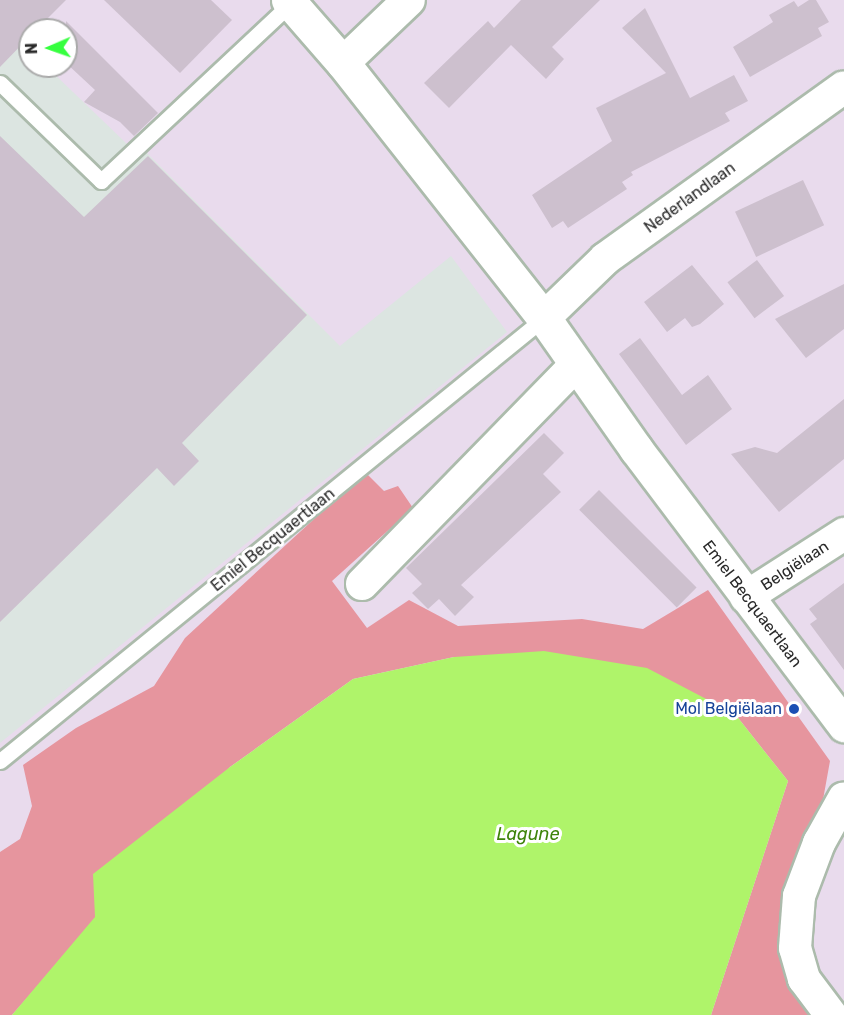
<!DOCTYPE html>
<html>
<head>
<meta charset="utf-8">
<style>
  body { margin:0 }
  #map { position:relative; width:844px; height:1015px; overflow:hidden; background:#e9dbed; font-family:Rubik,sans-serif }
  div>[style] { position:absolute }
  .industrial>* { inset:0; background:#dce5e1 }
  .green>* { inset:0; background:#e6959e }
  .water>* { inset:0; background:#aff46a }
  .building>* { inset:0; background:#cdc0ce; transform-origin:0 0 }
  .roads { filter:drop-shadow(2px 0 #acbbac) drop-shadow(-2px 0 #acbbac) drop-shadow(0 2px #acbbac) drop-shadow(0 -2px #acbbac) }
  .service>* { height:15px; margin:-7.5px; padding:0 7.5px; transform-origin:7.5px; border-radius:7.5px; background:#fff }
  .minor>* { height:32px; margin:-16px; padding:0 16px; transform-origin:16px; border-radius:16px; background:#fff }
  .tertiary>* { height:33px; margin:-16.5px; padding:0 16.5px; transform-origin:16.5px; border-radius:16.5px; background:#fff }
  .dots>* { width:16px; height:16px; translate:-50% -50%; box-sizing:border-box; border:3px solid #fff; border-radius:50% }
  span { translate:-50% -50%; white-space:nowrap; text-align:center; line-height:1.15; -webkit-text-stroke:6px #fff; paint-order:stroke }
  .street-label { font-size:16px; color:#2a2a2a }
  .transit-label { font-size:16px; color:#164399 }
  .right { translate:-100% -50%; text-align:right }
  .water-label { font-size:18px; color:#3e840a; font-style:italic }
  .north { position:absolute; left:18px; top:18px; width:60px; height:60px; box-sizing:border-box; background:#fff; border:2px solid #aaa; border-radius:50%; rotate:268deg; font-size:16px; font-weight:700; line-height:24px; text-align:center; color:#2a2a2a }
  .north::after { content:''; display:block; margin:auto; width:21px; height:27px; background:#36ff3f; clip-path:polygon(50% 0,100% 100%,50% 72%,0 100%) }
</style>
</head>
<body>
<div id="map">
  <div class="industrial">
    <div style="clip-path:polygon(0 22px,30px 51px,30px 66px,46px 66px,127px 144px,133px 139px,340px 346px,451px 256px,507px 332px,0 743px)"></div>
  </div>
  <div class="green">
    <div style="clip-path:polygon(365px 472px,384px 491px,398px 486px,413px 508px,332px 581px,367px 628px,409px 600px,458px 626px,582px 619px,643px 629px,708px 590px,830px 761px,819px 822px,792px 899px,816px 1015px,711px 1015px,788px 781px,735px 714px,454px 657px,353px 679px,230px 767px,12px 1015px,0 1015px,0 852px,20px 839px,32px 806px,23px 765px,76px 728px,154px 686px,185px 638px)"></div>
  </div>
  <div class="water">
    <div style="clip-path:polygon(544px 651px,647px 668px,735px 714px,788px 781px,711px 1015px,12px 1015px,95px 917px,93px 874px,230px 767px,353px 679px,454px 657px)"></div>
  </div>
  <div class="building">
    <div style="clip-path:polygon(0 0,66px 0,36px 30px,30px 30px,30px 36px,0 67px)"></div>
    <div style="clip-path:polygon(104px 0,211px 0,232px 20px,180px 73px)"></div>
    <div style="clip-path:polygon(521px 0,600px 0,552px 47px,564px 59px,546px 79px,511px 45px,449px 108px,424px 83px,488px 21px,494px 28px)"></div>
    <div style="clip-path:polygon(809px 0,816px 0,829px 22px,818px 28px,822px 36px,750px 77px,733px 47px,773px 22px,769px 15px,794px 1px,798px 7px)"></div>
    <div style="clip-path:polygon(645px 8px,690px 98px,734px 75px,748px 101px,725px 113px,730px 121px,631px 172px,633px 175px,622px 182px,627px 189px,568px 228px,563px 221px,552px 228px,532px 195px,612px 141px,596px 108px,666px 73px,622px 28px)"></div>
    <div style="clip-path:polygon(66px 21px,158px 113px,134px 136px,120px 122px,84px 102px,95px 90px,66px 63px)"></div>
    <div style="clip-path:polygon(0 136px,84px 217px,148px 156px,307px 315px,182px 443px,199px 461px,174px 486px,157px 468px,0 622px)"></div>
    <div style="left:803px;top:180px;width:50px;height:75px;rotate:65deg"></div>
    <div style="left:757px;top:260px;width:45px;height:37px;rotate:53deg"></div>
    <div style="clip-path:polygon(692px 265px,724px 304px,700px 324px,692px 327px,685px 318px,667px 332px,644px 302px)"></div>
    <div style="clip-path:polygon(844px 284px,844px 329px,806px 358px,775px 319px)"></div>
    <div style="clip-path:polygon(640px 338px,682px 395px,708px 375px,732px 409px,686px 445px,619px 354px)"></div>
    <div style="clip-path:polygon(844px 399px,844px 459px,779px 512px,731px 454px,755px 447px,777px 453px)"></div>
    <div style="clip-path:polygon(544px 433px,564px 453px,543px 474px,561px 492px,461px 585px,474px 597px,455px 616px,439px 599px,428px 609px,412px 593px,422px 584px,406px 568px)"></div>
    <div style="left:599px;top:490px;width:138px;height:28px;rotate:45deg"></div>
    <div style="clip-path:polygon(844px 583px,844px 670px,810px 624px,817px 619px,809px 609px)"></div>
  </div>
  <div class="roads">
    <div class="service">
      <div style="left:0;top:83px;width:141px;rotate:44.1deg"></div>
      <div style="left:101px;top:181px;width:260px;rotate:-43.1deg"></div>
      <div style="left:0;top:761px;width:702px;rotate:-39.16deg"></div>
    </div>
    <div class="minor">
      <div style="left:343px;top:63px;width:91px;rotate:-43.7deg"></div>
      <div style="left:544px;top:318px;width:85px;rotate:-44deg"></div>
      <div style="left:605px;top:259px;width:294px;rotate:-35.7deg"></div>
      <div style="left:362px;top:584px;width:306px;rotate:-45.7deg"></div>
      <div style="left:746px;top:597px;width:117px;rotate:-32.7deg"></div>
      <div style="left:831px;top:1015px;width:45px;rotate:-126.9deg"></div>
      <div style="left:804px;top:979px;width:32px;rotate:-106deg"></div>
      <div style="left:795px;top:948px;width:52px;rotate:-85.6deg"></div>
      <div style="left:799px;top:896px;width:57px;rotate:-69.3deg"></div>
      <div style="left:819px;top:843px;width:51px;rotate:-60.9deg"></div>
    </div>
    <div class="tertiary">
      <div style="left:288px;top:0;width:84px;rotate:48.9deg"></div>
      <div style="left:343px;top:63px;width:325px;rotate:51.8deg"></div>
      <div style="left:544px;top:318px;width:160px;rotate:54.9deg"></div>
      <div style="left:636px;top:449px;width:346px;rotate:53deg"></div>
    </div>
  </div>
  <div class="dots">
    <div style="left:794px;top:709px;background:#1a4fb4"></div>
  </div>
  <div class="street-label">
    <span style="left:690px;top:198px;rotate:-36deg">Nederlandlaan</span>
    <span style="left:273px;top:540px;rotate:-39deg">Emiel Becquaertlaan</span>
    <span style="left:795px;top:566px;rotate:-33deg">Belgiëlaan</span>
    <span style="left:752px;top:604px;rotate:53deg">Emiel Becquaertlaan</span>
  </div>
  <div class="transit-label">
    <span class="right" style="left:782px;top:709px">Mol Belgiëlaan</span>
  </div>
  <div class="water-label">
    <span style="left:528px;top:834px">Lagune</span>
  </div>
  <div class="north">N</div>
</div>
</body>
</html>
